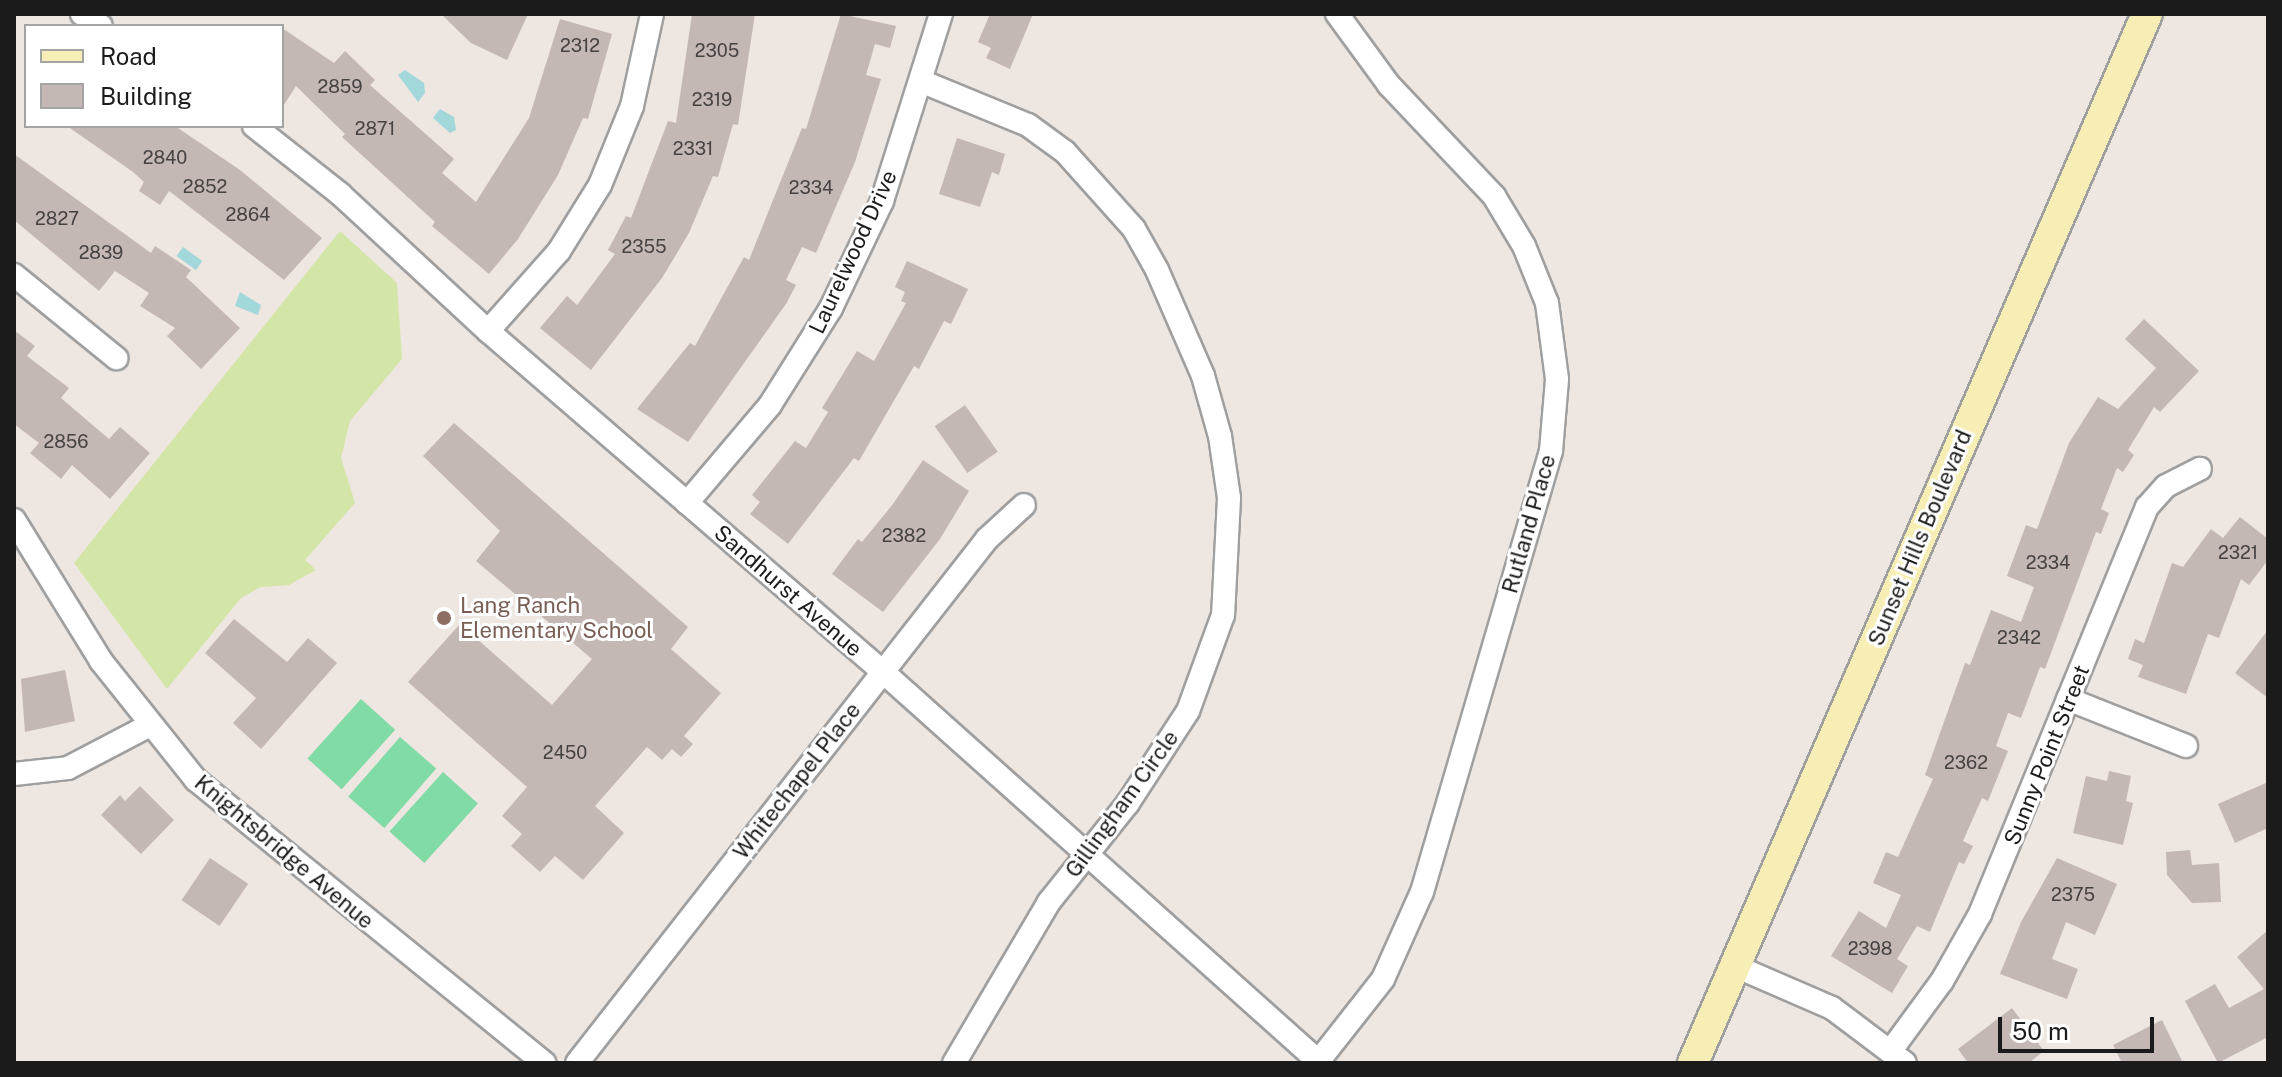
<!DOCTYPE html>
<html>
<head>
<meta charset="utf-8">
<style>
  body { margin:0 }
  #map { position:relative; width:2282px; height:1077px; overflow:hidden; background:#ede6e1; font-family:"Public Sans",sans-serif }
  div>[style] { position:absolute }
  .grass>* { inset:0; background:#d3e6a7 }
  .pitch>* { inset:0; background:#80dba6; transform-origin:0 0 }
  .water>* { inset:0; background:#a2d8da; transform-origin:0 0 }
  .building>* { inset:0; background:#c4b8b5; transform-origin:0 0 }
  .roads { filter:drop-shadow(2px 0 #9f9f9f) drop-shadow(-2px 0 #9f9f9f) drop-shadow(0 2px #9f9f9f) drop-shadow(0 -2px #9f9f9f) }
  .street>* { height:22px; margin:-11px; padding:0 11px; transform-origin:11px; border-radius:11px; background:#fff }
  .secondary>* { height:30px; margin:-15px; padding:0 15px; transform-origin:15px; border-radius:15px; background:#f7eeb5 }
  .dots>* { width:22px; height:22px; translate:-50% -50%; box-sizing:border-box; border:4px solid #fff; border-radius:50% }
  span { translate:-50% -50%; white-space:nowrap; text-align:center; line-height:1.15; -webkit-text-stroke:6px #fff; paint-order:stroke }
  .number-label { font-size:18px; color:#454242 }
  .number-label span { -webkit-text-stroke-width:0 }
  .street-label { font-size:22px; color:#1b1b1b }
  .education-label { font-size:22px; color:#785e54 }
  .left { translate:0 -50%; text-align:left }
  .frame { position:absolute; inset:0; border:16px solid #1b1b1b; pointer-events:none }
  .legend { position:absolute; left:24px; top:24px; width:260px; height:104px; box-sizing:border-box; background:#fff; border:2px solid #a4a4a4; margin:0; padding:10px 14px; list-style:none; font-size:24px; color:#1b1b1b }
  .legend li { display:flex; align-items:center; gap:16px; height:40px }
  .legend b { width:40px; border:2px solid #a4a4a4 }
  .scale { position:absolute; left:1998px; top:1017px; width:156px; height:36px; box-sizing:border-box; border:4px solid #1b1b1b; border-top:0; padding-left:10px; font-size:24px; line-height:28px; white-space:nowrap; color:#1b1b1b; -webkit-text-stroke:6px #fff; paint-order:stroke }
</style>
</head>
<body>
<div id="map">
  <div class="grass">
    <div style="clip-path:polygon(340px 231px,397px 283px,402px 359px,350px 421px,341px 458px,355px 503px,305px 560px,316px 570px,289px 585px,261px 587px,241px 598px,167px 689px,74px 563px)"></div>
  </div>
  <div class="pitch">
    <div style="left:361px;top:699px;width:46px;height:80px;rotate:42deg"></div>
    <div style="left:400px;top:737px;width:48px;height:79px;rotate:41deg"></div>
    <div style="left:443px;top:772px;width:47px;height:80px;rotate:42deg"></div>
  </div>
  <div class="water">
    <div style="clip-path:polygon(405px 70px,424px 83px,425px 93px,418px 102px,398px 75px)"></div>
    <div style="clip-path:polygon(440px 109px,454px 117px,456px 130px,450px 133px,433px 118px)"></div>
    <div style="left:183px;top:247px;width:24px;height:11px;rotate:36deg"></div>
    <div style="clip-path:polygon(240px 292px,261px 305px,258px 315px,235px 306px)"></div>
  </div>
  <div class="building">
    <div style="clip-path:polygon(441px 14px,528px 14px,507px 60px,471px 43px)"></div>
    <div style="clip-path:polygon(692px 14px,755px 14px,738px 125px,733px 124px,718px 177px,713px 176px,689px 233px,662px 278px,591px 370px,540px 328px,567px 296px,577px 305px,615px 254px,608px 250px,626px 216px,631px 218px,668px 121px,676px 123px)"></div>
    <div style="clip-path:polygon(841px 14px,896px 26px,890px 48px,875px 44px,866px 75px,881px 79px,855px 162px,816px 253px,802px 247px,786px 280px,796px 285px,786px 304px,688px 442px,637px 409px,690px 343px,695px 346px,744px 257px,749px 260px,802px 128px,806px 129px)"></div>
    <div style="clip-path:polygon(990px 14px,1033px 14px,1010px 69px,986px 58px,991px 48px,978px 42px)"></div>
    <div style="clip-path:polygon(560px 19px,612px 34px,588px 119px,583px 118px,558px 175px,518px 239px,489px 274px,432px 226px,435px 222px,342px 137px,345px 134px,296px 86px,282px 108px,282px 28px,334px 63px,345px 51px,375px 80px,370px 85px,454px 159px,442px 173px,476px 202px,529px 118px)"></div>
    <div style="clip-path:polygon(67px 126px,175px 126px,240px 170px,322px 238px,284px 280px,169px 191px,160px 205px,139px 191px,144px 182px,133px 172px)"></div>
    <div style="clip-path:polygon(957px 138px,1005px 154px,999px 175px,992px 172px,980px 207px,939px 194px)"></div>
    <div style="clip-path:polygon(14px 154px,151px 253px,155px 246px,191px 270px,186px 277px,240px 328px,201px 369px,167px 336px,175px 328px,140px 306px,149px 293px,115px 271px,99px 291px,14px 220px)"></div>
    <div style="clip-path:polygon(907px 261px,968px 289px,951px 324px,944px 321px,919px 369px,914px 366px,859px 461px,854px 458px,788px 544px,750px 514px,760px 502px,752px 495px,795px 441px,806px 448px,828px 412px,822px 408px,857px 351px,874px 361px,906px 303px,901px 301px,905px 292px,895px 287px)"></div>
    <div style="clip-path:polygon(2144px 319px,2199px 371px,2160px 412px,2154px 407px,2128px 450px,2134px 455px,2123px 472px,2117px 468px,2101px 509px,2109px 513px,2101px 534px,2096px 532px,2045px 669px,2040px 667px,2021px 718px,2008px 713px,1996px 746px,2008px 751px,1988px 801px,1982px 798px,1963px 841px,1973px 846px,1964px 864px,1959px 862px,1930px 932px,1917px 926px,1897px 959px,1908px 966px,1892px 993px,1831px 956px,1859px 911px,1886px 928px,1901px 895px,1873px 883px,1886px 852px,1898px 857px,1933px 779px,1925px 775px,1965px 663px,1970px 665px,1991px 610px,2021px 622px,2034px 587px,2007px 576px,2026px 525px,2037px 529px,2069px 443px,2098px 397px,2118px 409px,2156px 368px,2125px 339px)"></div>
    <div style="clip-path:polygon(14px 330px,35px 346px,27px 356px,69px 388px,61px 398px,109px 439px,120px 427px,150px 453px,110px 499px,72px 465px,61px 479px,30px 453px,39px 443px,14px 424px)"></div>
    <div style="left:965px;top:405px;width:57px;height:37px;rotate:55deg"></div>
    <div style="clip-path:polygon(454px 423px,688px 627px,671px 649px,721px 693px,684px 736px,693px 744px,681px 757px,672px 749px,662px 760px,647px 747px,595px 806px,624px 833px,583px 880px,555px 856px,540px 872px,511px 846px,522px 834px,502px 816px,527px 787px,408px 682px,460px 624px,552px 705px,592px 659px,476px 561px,500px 531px,423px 456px)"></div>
    <div style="clip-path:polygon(923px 460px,969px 491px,940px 539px,883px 612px,832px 574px,858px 539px,862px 542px,893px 504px)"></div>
    <div style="clip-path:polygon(2240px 517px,2268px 539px,2268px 560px,2249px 585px,2241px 579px,2219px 638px,2208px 634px,2186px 694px,2138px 677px,2143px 665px,2128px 659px,2135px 639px,2144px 643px,2172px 563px,2183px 567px,2211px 529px,2223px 538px)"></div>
    <div style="clip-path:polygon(234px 619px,287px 662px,308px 638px,337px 663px,261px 749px,233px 723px,256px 698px,205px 653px)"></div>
    <div style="clip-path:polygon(2268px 630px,2268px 698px,2235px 673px)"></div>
    <div style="clip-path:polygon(65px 670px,75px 721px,25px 732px,21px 679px)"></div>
    <div style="clip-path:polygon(2109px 771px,2131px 776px,2126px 801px,2133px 803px,2123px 845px,2073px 833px,2086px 776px,2107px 781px)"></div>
    <div style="clip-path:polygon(2268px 782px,2268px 828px,2235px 843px,2218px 804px)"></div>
    <div style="clip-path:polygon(140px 786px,174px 820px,141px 854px,101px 815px,120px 795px,125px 801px)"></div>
    <div style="clip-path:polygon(2190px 850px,2192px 865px,2219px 863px,2221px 902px,2192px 903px,2167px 875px,2166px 852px)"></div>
    <div style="left:210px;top:858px;width:46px;height:51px;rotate:34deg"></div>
    <div style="clip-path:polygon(2057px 858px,2117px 884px,2095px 935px,2066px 922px,2052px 959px,2078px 969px,2067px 999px,2000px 974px,2021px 922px)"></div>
    <div style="clip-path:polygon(2268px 930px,2268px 1037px,2218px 1063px,2185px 1001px,2215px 984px,2229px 1008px,2264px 989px,2237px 957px)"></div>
    <div style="clip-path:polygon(2012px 1008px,2044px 1051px,2029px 1063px,1968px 1063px,1958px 1049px)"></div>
    <div style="clip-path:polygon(2162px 1020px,2183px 1063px,2122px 1063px,2113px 1045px)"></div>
  </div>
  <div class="roads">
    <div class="street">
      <div style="left:82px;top:14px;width:22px;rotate:32deg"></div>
      <div style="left:923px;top:82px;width:113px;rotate:22.3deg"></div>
      <div style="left:1028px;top:125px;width:46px;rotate:36.1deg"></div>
      <div style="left:1065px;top:152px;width:103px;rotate:48.1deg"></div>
      <div style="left:1134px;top:229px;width:47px;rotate:60.7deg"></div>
      <div style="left:1157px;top:270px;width:116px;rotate:66.5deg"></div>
      <div style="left:1203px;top:376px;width:62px;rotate:74.2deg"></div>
      <div style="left:1220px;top:436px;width:63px;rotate:81.7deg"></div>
      <div style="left:1229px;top:498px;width:117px;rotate:92.9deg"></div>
      <div style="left:1223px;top:615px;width:102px;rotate:110deg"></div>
      <div style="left:1188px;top:711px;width:110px;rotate:123.1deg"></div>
      <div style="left:1128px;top:803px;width:127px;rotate:128.6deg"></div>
      <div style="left:1049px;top:902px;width:187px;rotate:120.5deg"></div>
      <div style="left:254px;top:126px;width:110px;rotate:38.3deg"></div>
      <div style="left:340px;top:194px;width:202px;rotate:42.8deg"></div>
      <div style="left:488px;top:331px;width:520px;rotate:40.79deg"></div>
      <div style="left:882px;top:671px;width:585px;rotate:41.81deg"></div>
      <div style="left:14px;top:275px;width:132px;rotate:39.1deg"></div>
      <div style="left:488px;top:331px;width:107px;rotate:-48.4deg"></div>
      <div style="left:559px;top:251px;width:78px;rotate:-58.2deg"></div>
      <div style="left:600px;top:185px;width:85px;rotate:-67.9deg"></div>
      <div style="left:632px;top:106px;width:94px;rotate:-77.7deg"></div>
      <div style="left:687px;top:503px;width:128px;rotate:-49.7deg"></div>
      <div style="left:770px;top:405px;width:115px;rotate:-57.8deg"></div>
      <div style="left:831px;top:308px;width:119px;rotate:-64.5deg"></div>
      <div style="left:882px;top:201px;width:196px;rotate:-72.5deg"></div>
      <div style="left:14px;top:520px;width:166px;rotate:58.3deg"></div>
      <div style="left:101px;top:661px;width:152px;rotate:51.4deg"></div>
      <div style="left:196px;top:780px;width:449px;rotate:39.1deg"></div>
      <div style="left:2068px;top:699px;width:127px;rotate:21.7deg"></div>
      <div style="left:14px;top:774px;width:54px;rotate:-6.3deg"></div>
      <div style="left:68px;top:768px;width:90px;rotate:-27.7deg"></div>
      <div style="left:1735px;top:966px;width:106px;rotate:23.4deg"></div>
      <div style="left:1832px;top:1008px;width:91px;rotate:37deg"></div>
      <div style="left:1892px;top:1049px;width:84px;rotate:-53.7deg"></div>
      <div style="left:1942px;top:981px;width:77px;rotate:-60.4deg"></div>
      <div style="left:1980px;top:914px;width:440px;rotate:-67.7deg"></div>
      <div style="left:2147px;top:507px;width:28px;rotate:-48deg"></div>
      <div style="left:2166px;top:486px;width:38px;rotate:-27deg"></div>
      <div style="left:577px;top:1063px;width:665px;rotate:-51.96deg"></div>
      <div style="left:987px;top:539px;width:50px;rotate:-42.6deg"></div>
      <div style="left:1317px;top:1063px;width:107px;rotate:-51.8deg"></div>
      <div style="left:1383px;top:979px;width:95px;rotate:-65.9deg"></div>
      <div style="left:1422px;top:892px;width:459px;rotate:-73.7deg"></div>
      <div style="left:1551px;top:451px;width:72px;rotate:-85.2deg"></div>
      <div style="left:1557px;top:379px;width:77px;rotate:-97.5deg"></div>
      <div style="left:1547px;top:303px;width:61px;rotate:-112deg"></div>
      <div style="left:1524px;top:246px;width:58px;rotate:-121deg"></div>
      <div style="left:1494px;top:196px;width:153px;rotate:-133.4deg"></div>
      <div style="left:1389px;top:85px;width:88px;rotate:-126.2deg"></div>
    </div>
    <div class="secondary">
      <div style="left:1693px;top:1063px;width:1143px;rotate:-66.6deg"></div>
    </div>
  </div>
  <div class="dots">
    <div style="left:444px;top:618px;background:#8d6e63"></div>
  </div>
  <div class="number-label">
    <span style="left:580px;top:46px">2312</span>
    <span style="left:717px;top:51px">2305</span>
    <span style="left:340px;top:87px">2859</span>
    <span style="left:712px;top:100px">2319</span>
    <span style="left:375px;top:129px">2871</span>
    <span style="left:693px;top:149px">2331</span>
    <span style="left:165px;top:158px">2840</span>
    <span style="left:205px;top:187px">2852</span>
    <span style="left:811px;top:188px">2334</span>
    <span style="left:248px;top:215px">2864</span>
    <span style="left:57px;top:219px">2827</span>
    <span style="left:644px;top:247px">2355</span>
    <span style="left:101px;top:253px">2839</span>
    <span style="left:66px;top:442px">2856</span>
    <span style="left:904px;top:536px">2382</span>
    <span style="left:2238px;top:553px">2321</span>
    <span style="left:2048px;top:563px">2334</span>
    <span style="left:2019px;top:638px">2342</span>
    <span style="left:565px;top:753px">2450</span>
    <span style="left:1966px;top:763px">2362</span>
    <span style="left:2073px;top:895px">2375</span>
    <span style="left:1870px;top:949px">2398</span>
  </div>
  <div class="street-label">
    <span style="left:853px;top:252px;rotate:-65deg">Laurelwood Drive</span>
    <span style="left:1529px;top:524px;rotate:-74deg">Rutland Place</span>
    <span style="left:1920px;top:538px;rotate:-67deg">Sunset Hills Boulevard</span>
    <span style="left:788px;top:591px;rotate:41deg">Sandhurst Avenue</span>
    <span style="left:2047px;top:755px;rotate:-68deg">Sunny Point Street</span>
    <span style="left:797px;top:781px;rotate:-52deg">Whitechapel Place</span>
    <span style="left:1122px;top:804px;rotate:-54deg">Gillingham Circle</span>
    <span style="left:284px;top:852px;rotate:40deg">Knightsbridge Avenue</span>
  </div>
  <div class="education-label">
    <span class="left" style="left:460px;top:618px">Lang Ranch<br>Elementary School</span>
  </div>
  <div class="frame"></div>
  <ul class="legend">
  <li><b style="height:10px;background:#f7eeb5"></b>Road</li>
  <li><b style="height:22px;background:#c4b8b5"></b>Building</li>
  </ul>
  <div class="scale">50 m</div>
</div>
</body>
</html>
